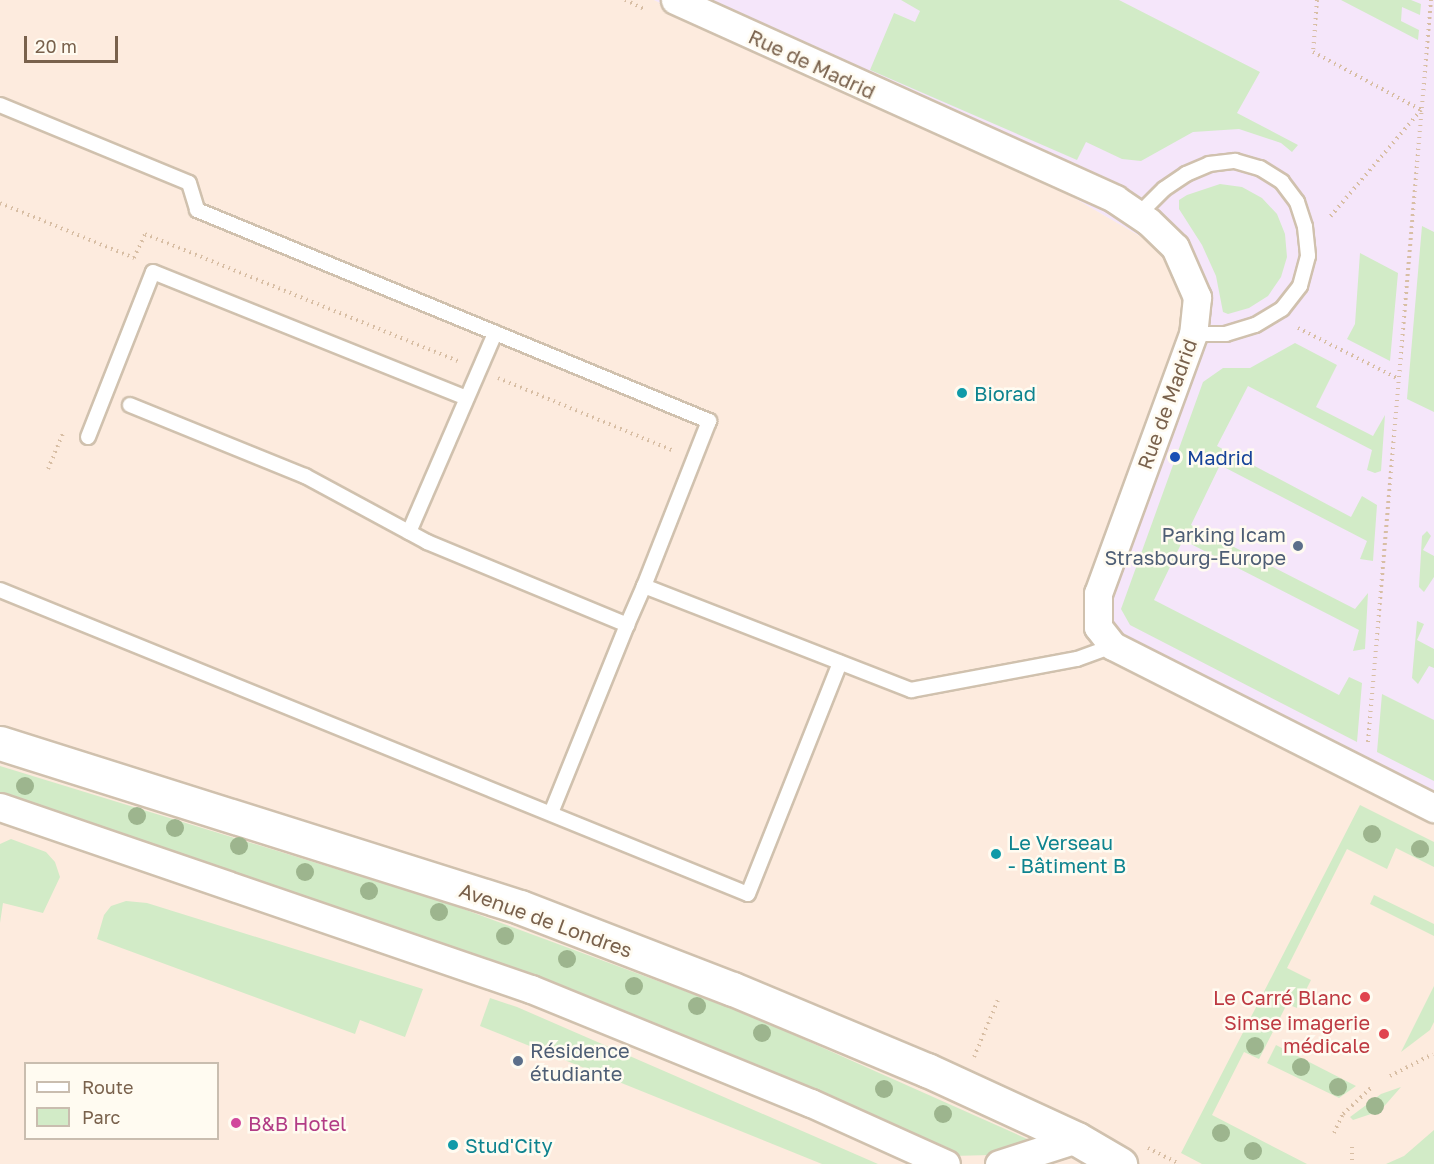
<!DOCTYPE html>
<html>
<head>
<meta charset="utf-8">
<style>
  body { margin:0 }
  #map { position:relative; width:1434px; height:1164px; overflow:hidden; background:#fdf8ea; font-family:"Golos Text",sans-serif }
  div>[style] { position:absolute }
  .commercial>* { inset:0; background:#fdebde }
  .education>* { inset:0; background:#f5e6fa }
  .green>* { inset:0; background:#d2ebc7 }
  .path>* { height:4px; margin-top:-2px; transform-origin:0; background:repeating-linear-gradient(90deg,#d8bea4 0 1.5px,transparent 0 6px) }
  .roads { filter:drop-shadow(2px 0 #d0c1ae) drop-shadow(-2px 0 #d0c1ae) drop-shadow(0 2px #d0c1ae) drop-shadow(0 -2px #d0c1ae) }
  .service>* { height:14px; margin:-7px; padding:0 7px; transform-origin:7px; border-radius:7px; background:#fff }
  .minor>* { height:27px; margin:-13.5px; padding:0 13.5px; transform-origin:13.5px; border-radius:13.5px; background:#fff }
  .tertiary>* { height:33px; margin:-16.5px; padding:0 16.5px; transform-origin:16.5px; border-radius:16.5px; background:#fff }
  .trees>* { width:18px; height:18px; margin:-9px; border-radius:50%; background:#9db58e }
  .dots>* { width:16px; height:16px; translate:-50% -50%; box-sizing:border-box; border:3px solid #fffbf1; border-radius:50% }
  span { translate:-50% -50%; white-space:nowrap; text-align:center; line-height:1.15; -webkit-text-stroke:5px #fffbf1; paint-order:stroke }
  .street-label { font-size:20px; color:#79614c }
  .culture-label { font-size:20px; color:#0d838f }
  .left { translate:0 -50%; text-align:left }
  .transit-label { font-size:20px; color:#164399 }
  .service-label { font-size:20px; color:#4e5e75 }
  .right { translate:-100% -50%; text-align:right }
  .health-label { font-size:20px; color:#be3a42 }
  .hotel-label { font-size:20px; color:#b23c85 }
  .legend { position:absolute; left:24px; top:1062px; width:195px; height:78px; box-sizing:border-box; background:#fffbf1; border:2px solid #c9bdaf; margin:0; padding:8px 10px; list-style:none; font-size:18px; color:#79614c }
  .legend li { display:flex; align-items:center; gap:12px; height:30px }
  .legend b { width:30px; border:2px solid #c9bdaf }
  .scale { position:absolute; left:24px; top:36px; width:94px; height:27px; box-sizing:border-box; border:3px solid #79614c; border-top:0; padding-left:8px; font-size:18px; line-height:21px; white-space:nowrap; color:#79614c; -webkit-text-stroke:4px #fffbf1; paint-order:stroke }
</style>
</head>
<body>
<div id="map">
  <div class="commercial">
    <div style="clip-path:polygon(evenodd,0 0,654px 0,1071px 196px,1157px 246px,1175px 275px,1184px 306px,1434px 821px,1434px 1164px,0 1164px,0 0,26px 1064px,218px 1064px,218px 1138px,26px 1138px,26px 1064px)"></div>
  </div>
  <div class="education">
    <div style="clip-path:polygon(654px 0,1434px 0,1434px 821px,1119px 663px,1090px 640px,1083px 620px,1085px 592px,1180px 339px,1184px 306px,1175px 275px,1157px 246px,1071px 196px)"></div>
  </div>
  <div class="green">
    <div style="clip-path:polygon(901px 0,1119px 0,1260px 72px,1237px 113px,1298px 145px,1292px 152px,1281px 143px,1239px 129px,1193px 132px,1141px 161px,1122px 159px,1086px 142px,1077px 160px,870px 70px,894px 13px,915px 22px,920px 11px)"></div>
    <div style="clip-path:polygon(1341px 0,1411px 0,1421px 4px,1420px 15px,1402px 7px,1401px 21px,1419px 30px,1418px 40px)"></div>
    <div style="clip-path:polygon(1220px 184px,1242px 187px,1262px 198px,1277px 214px,1285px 234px,1287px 257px,1281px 277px,1268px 296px,1249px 308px,1228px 314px,1223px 312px,1216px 276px,1202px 245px,1179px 209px,1179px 200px,1187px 195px)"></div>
    <div style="clip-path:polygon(1422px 226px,1434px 232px,1434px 412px,1407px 399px)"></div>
    <div style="clip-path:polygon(1360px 253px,1398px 273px,1390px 361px,1347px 339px,1355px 324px)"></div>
    <div style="clip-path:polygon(1295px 343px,1337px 365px,1316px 407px,1373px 436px,1385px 415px,1381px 471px,1375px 473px,1367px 470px,1372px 450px,1248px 386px,1217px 446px,1351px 517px,1362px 496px,1377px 505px,1373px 561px,1360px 559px,1367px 541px,1220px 465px,1191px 525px,1355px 609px,1368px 593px,1365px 649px,1353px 651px,1359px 630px,1183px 540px,1154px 600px,1339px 695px,1349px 677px,1362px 683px,1357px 742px,1130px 625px,1121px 609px,1203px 382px,1223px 368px,1250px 368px)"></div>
    <div style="clip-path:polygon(1427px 531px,1431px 536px,1423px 550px,1434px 556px,1434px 577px,1424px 592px,1419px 587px,1422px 536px)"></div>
    <div style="clip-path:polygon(1417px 621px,1424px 624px,1417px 640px,1434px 649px,1434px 668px,1429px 666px,1418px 684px,1412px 678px)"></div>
    <div style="clip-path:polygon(1382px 694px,1434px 720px,1434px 781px,1377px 752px)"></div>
    <div style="clip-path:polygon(0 766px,447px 903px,747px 1014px,1034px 1142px,991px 1155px,952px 1156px,0 798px)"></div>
    <div style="clip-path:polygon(1360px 805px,1434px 842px,1434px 867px,1396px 848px,1387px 869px,1347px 849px,1287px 968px,1311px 980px,1297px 1008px,1287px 1004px,1259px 1059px,1244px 1052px,1212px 1115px,1307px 1164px,1202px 1164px,1181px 1153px)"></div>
    <div style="clip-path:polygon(11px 839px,46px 852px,55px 862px,60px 877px,43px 913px,3px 903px,0 923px,0 844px)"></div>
    <div style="clip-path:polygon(1374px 895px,1434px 924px,1434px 936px,1370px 904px)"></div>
    <div style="clip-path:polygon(126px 901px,147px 903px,423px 989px,405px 1037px,360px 1020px,355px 1034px,97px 939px,104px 915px,111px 906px)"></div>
    <div style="clip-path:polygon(1434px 986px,1434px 1022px,1430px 1030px,1401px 1052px)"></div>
    <div style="clip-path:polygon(490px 998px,517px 1007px,878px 1164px,822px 1164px,480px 1026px)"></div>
    <div style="clip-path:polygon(1276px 1045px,1356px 1086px,1339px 1098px,1267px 1063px)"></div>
    <div style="clip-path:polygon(1401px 1087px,1380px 1111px,1353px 1120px,1350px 1117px,1381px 1094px)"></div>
    <div style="clip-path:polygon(1434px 1130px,1434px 1164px,1386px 1164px,1404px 1156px)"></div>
  </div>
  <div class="path">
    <div style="left:625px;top:0;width:23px;rotate:25deg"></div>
    <div style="left:1317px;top:0;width:52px;rotate:94.4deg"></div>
    <div style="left:1313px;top:52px;width:123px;rotate:28.2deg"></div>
    <div style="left:1421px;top:110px;width:142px;rotate:130.4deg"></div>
    <div style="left:0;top:203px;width:145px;rotate:22.3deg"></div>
    <div style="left:134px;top:258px;width:26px;rotate:-65deg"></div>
    <div style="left:145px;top:234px;width:338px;rotate:22.1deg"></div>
    <div style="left:1298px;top:328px;width:113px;rotate:26.8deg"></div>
    <div style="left:498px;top:378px;width:191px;rotate:22.5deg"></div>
    <div style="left:48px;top:469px;width:41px;rotate:-67.2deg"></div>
    <div style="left:1368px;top:742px;width:745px;rotate:-85.15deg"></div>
    <div style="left:974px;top:1057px;width:62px;rotate:-67.2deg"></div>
    <div style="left:1390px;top:1076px;width:48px;rotate:-27.1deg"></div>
    <div style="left:1334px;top:1133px;width:21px;rotate:-65deg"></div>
    <div style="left:1343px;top:1114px;width:38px;rotate:-43deg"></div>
    <div style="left:1352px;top:1147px;width:17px;rotate:90deg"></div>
    <div style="left:1148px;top:1148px;width:35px;rotate:27deg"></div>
  </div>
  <div class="roads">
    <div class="service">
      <div style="left:0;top:105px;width:204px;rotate:22.4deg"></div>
      <div style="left:189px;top:183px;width:28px;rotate:73deg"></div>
      <div style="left:197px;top:210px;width:554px;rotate:22.4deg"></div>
      <div style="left:709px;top:421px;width:177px;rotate:111.5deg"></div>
      <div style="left:644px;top:586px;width:287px;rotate:21.3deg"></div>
      <div style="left:911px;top:690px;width:169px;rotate:-10.6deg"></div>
      <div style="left:1077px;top:659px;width:38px;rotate:-20deg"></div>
      <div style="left:1139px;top:214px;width:35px;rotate:-45deg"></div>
      <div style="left:1164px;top:189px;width:27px;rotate:-34deg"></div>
      <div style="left:1186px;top:174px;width:25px;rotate:-23deg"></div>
      <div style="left:1209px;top:164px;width:26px;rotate:-7deg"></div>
      <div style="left:1235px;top:161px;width:26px;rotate:16deg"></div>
      <div style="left:1260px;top:168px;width:26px;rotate:32deg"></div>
      <div style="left:1282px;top:182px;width:25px;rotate:53deg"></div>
      <div style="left:1297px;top:202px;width:26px;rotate:72deg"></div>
      <div style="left:1305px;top:227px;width:29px;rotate:84deg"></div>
      <div style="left:1308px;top:256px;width:31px;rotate:105deg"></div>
      <div style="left:1300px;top:286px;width:29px;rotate:128deg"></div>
      <div style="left:1282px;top:309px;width:31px;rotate:149deg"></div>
      <div style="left:1255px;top:325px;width:30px;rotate:163deg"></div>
      <div style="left:1226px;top:334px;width:33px;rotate:180deg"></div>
      <div style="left:130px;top:405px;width:189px;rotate:22.1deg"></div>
      <div style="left:305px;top:476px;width:139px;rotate:28.4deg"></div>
      <div style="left:427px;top:542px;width:217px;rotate:22.5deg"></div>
      <div style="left:627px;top:625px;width:43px;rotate:-66.4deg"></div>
      <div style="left:88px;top:437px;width:177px;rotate:-68.5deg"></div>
      <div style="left:153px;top:272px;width:338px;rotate:21.9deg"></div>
      <div style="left:409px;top:532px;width:217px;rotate:-66.6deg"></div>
      <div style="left:0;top:590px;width:807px;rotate:22.12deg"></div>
      <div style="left:748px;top:894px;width:249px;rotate:-68.3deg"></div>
      <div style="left:551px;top:813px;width:203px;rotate:-68deg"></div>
    </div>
    <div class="minor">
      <div style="left:675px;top:0;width:483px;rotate:24.3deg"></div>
      <div style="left:1115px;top:199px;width:40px;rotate:34deg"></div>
      <div style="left:1148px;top:221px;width:37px;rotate:44deg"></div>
      <div style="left:1175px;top:247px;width:55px;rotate:66.3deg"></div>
      <div style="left:1197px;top:297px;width:37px;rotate:96deg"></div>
      <div style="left:1193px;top:334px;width:276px;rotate:110.1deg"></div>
      <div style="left:1098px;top:593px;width:34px;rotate:90deg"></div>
      <div style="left:1098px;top:627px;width:24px;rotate:52deg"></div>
      <div style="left:1113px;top:646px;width:360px;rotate:26.8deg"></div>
      <div style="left:0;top:807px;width:561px;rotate:18.92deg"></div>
      <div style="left:531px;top:989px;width:302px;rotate:22.2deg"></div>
      <div style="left:811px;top:1103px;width:148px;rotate:24.3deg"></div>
      <div style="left:999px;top:1164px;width:82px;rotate:-17.8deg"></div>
    </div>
    <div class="tertiary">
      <div style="left:0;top:743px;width:545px;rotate:17.5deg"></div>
      <div style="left:520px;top:907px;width:228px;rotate:21.1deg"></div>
      <div style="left:733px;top:989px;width:210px;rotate:22.7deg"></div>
      <div style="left:927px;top:1070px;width:165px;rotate:24.7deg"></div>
      <div style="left:1077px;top:1139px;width:50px;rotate:30.2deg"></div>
    </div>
  </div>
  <div class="trees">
    <div style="left:25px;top:786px"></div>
    <div style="left:137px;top:816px"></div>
    <div style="left:175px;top:828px"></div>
    <div style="left:1372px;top:834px"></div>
    <div style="left:239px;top:846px"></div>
    <div style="left:1420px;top:849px"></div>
    <div style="left:305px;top:872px"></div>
    <div style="left:369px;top:891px"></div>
    <div style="left:439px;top:912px"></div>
    <div style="left:505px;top:936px"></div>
    <div style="left:567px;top:959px"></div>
    <div style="left:634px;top:986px"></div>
    <div style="left:697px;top:1006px"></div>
    <div style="left:762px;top:1033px"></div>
    <div style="left:1255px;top:1046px"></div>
    <div style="left:1301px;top:1067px"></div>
    <div style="left:1338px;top:1087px"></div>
    <div style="left:884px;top:1089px"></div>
    <div style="left:1375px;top:1106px"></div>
    <div style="left:943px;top:1114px"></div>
    <div style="left:1221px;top:1133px"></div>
    <div style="left:1253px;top:1151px"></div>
  </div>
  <div class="dots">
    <div style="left:962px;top:393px;background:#0f9aa8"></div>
    <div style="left:1175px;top:457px;background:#1a4fb4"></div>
    <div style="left:1298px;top:546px;background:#5c6f8a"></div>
    <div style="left:996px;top:854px;background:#0f9aa8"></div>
    <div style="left:1365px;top:997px;background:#e0444e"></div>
    <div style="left:1384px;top:1034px;background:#e0444e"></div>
    <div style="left:518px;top:1061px;background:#5c6f8a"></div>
    <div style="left:236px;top:1123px;background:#d1479c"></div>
    <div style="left:453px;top:1145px;background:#0f9aa8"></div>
  </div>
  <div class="street-label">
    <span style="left:812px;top:64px;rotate:25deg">Rue de Madrid</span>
    <span style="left:1167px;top:404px;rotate:-70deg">Rue de Madrid</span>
    <span style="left:546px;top:920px;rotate:20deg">Avenue de Londres</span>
  </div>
  <div class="culture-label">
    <span class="left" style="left:974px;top:393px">Biorad</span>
    <span class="left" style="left:1008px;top:854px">Le Verseau<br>- Bâtiment B</span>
    <span class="left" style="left:465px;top:1145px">Stud'City</span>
  </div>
  <div class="transit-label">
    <span class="left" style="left:1187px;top:457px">Madrid</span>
  </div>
  <div class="service-label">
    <span class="right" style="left:1286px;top:546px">Parking Icam<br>Strasbourg-Europe</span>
    <span class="left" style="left:530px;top:1062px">Résidence<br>étudiante</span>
  </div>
  <div class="health-label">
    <span class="right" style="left:1352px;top:997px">Le Carré Blanc</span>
    <span class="right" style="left:1370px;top:1034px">Simse imagerie<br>médicale</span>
  </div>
  <div class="hotel-label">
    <span class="left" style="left:248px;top:1123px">B&amp;B Hotel</span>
  </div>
  <ul class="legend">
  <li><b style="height:8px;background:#fff"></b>Route</li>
  <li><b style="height:16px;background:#d2ebc7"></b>Parc</li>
  </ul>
  <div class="scale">20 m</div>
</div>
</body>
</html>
